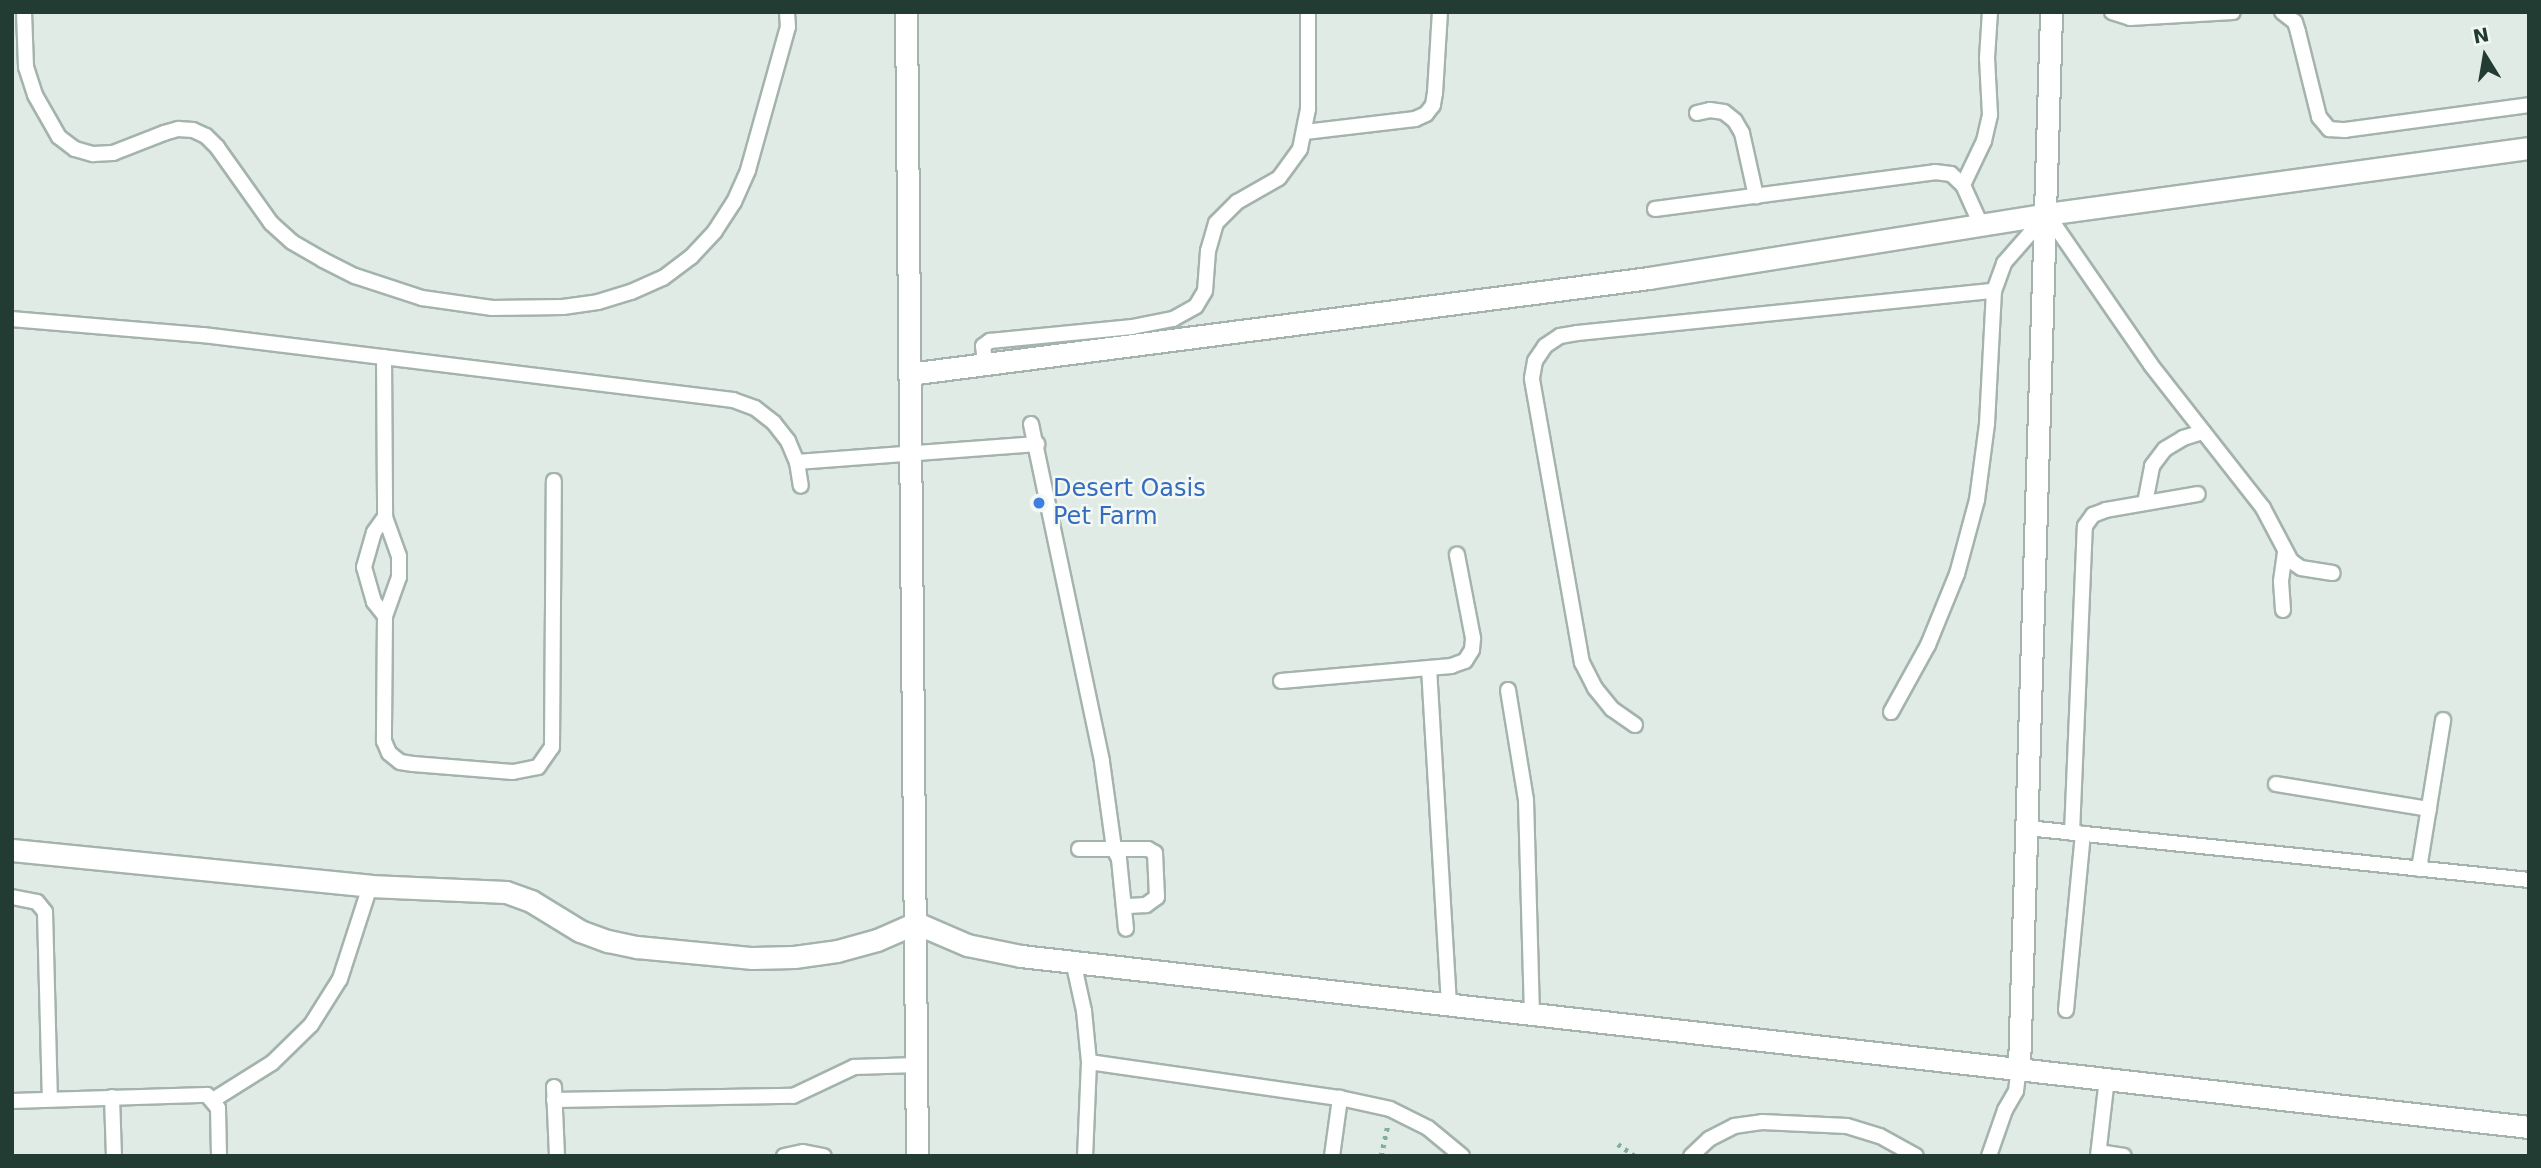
<!DOCTYPE html>
<html>
<head>
<meta charset="utf-8">
<style>
  body { margin:0 }
  #map { position:relative; width:2541px; height:1168px; overflow:hidden; background:#e1ebe6; font-family:"DejaVu Sans",sans-serif }
  div>[style] { position:absolute }
  .path>* { height:4.5px; margin-top:-2.25px; transform-origin:0; background:repeating-linear-gradient(90deg,#83ae9e 0 3.5px,transparent 0 8.5px) }
  .roads { filter:drop-shadow(2px 0 #a4b3ad) drop-shadow(-2px 0 #a4b3ad) drop-shadow(0 2px #a4b3ad) drop-shadow(0 -2px #a4b3ad) }
  .lane>* { height:14px; margin:-7px; padding:0 7px; transform-origin:7px; border-radius:7px; background:#fff }
  .street>* { height:21px; margin:-10.5px; padding:0 10.5px; transform-origin:10.5px; border-radius:10.5px; background:#fff }
  .dots>* { width:19px; height:19px; translate:-50% -50%; box-sizing:border-box; border:4px solid #f2f8f4; border-radius:50% }
  span { translate:-50% -50%; white-space:nowrap; text-align:center; line-height:1.15; -webkit-text-stroke:5px #f2f8f4; paint-order:stroke }
  .shop-label { font-size:24px; color:#366cbe }
  .left { translate:0 -50%; text-align:left }
  .frame { position:absolute; inset:0; border:14px solid #223b33; pointer-events:none }
  .north { position:absolute; left:2450px; top:21px; width:70px; height:70px; -webkit-text-stroke:5px #f2f8f4; paint-order:stroke; rotate:349deg; font-size:19px; font-weight:700; line-height:28px; text-align:center; color:#223b33 }
  .north::after { content:''; display:block; margin:auto; width:24px; height:32px; background:#223b33; clip-path:polygon(50% 0,100% 100%,50% 72%,0 100%) }
</style>
</head>
<body>
<div id="map">
  <div class="path">
    <div style="left:1618px;top:1144px;width:21px;rotate:35deg"></div>
    <div style="left:1381px;top:1156px;width:30px;rotate:-78deg"></div>
  </div>
  <div class="roads">
    <div class="lane">
      <div style="left:24px;top:12px;width:55px;rotate:87.9deg"></div>
      <div style="left:26px;top:67px;width:29px;rotate:72deg"></div>
      <div style="left:35px;top:95px;width:48px;rotate:60.3deg"></div>
      <div style="left:59px;top:137px;width:20px;rotate:37deg"></div>
      <div style="left:75px;top:149px;width:19px;rotate:16deg"></div>
      <div style="left:93px;top:154px;width:20px;rotate:-3deg"></div>
      <div style="left:113px;top:153px;width:55px;rotate:-21.4deg"></div>
      <div style="left:164px;top:133px;width:15px;rotate:-16deg"></div>
      <div style="left:178px;top:129px;width:15px;rotate:4deg"></div>
      <div style="left:193px;top:130px;width:14px;rotate:25deg"></div>
      <div style="left:206px;top:136px;width:16px;rotate:45deg"></div>
      <div style="left:217px;top:147px;width:93px;rotate:54.6deg"></div>
      <div style="left:271px;top:223px;width:28px;rotate:42deg"></div>
      <div style="left:292px;top:242px;width:36px;rotate:30deg"></div>
      <div style="left:323px;top:260px;width:36px;rotate:27deg"></div>
      <div style="left:355px;top:276px;width:71px;rotate:18.2deg"></div>
      <div style="left:422px;top:298px;width:71px;rotate:8.1deg"></div>
      <div style="left:492px;top:308px;width:71px;rotate:-0.8deg"></div>
      <div style="left:563px;top:307px;width:35px;rotate:-8deg"></div>
      <div style="left:598px;top:302px;width:34px;rotate:-17deg"></div>
      <div style="left:631px;top:292px;width:35px;rotate:-24deg"></div>
      <div style="left:663px;top:278px;width:35px;rotate:-37deg"></div>
      <div style="left:691px;top:257px;width:35px;rotate:-47deg"></div>
      <div style="left:715px;top:231px;width:35px;rotate:-57deg"></div>
      <div style="left:734px;top:202px;width:35px;rotate:-66deg"></div>
      <div style="left:748px;top:170px;width:148px;rotate:-74.4deg"></div>
      <div style="left:788px;top:27px;width:15px;rotate:-94deg"></div>
      <div style="left:2112px;top:12px;width:19px;rotate:18deg"></div>
      <div style="left:2130px;top:18px;width:103px;rotate:-3.3deg"></div>
      <div style="left:2282px;top:12px;width:16px;rotate:38deg"></div>
      <div style="left:2295px;top:22px;width:10px;rotate:73deg"></div>
      <div style="left:2298px;top:32px;width:88px;rotate:76.1deg"></div>
      <div style="left:2319px;top:117px;width:16px;rotate:50deg"></div>
      <div style="left:2329px;top:129px;width:16px;rotate:4deg"></div>
      <div style="left:2345px;top:130px;width:186px;rotate:-7.7deg"></div>
      <div style="left:1697px;top:113px;width:13px;rotate:-13deg"></div>
      <div style="left:1710px;top:110px;width:14px;rotate:8deg"></div>
      <div style="left:1724px;top:112px;width:14px;rotate:39deg"></div>
      <div style="left:1735px;top:121px;width:14px;rotate:60deg"></div>
      <div style="left:1742px;top:133px;width:65px;rotate:77.5deg"></div>
      <div style="left:1305px;top:132px;width:111px;rotate:-6.7deg"></div>
      <div style="left:1415px;top:119px;width:12px;rotate:-24deg"></div>
      <div style="left:1426px;top:114px;width:11px;rotate:-52deg"></div>
      <div style="left:1433px;top:105px;width:12px;rotate:-81deg"></div>
      <div style="left:1435px;top:93px;width:81px;rotate:-86.5deg"></div>
      <div style="left:1963px;top:185px;width:49px;rotate:-64.5deg"></div>
      <div style="left:1984px;top:141px;width:27px;rotate:-77deg"></div>
      <div style="left:1990px;top:115px;width:57px;rotate:-93deg"></div>
      <div style="left:1987px;top:58px;width:46px;rotate:-86.3deg"></div>
      <div style="left:1655px;top:209px;width:282px;rotate:-7.5deg"></div>
      <div style="left:1935px;top:172px;width:16px;rotate:7deg"></div>
      <div style="left:1951px;top:174px;width:16px;rotate:43deg"></div>
      <div style="left:1963px;top:185px;width:44px;rotate:65.8deg"></div>
      <div style="left:12px;top:319px;width:192px;rotate:4.8deg"></div>
      <div style="left:203px;top:335px;width:534px;rotate:6.99deg"></div>
      <div style="left:733px;top:400px;width:23px;rotate:20deg"></div>
      <div style="left:755px;top:408px;width:24px;rotate:38deg"></div>
      <div style="left:774px;top:423px;width:23px;rotate:52deg"></div>
      <div style="left:788px;top:441px;width:23px;rotate:67deg"></div>
      <div style="left:797px;top:462px;width:24px;rotate:81deg"></div>
      <div style="left:384px;top:357px;width:160px;rotate:89.6deg"></div>
      <div style="left:985px;top:364px;width:18px;rotate:-96deg"></div>
      <div style="left:983px;top:346px;width:9px;rotate:-36deg"></div>
      <div style="left:990px;top:341px;width:143px;rotate:-5.6deg"></div>
      <div style="left:1132px;top:327px;width:42px;rotate:-11deg"></div>
      <div style="left:1173px;top:319px;width:26px;rotate:-29deg"></div>
      <div style="left:1196px;top:306px;width:17px;rotate:-59deg"></div>
      <div style="left:1205px;top:291px;width:40px;rotate:-85.7deg"></div>
      <div style="left:1208px;top:251px;width:29px;rotate:-74deg"></div>
      <div style="left:1216px;top:223px;width:30px;rotate:-45deg"></div>
      <div style="left:1237px;top:202px;width:48px;rotate:-29.7deg"></div>
      <div style="left:1279px;top:178px;width:36px;rotate:-54deg"></div>
      <div style="left:1300px;top:149px;width:41px;rotate:-78.7deg"></div>
      <div style="left:1308px;top:109px;width:97px;rotate:-90deg"></div>
      <div style="left:1031px;top:424px;width:345px;rotate:78.1deg"></div>
      <div style="left:1102px;top:762px;width:88px;rotate:82.1deg"></div>
      <div style="left:1114px;top:849px;width:11px;rotate:63deg"></div>
      <div style="left:1119px;top:859px;width:70px;rotate:84.3deg"></div>
      <div style="left:797px;top:462px;width:241px;rotate:-4.3deg"></div>
      <div style="left:2145px;top:503px;width:38px;rotate:-79deg"></div>
      <div style="left:2152px;top:466px;width:21px;rotate:-53deg"></div>
      <div style="left:2165px;top:449px;width:21px;rotate:-31deg"></div>
      <div style="left:2183px;top:438px;width:21px;rotate:-17deg"></div>
      <div style="left:2283px;top:610px;width:29px;rotate:-94deg"></div>
      <div style="left:2281px;top:581px;width:30px;rotate:-82deg"></div>
      <div style="left:385px;top:616px;width:18px;rotate:-128deg"></div>
      <div style="left:374px;top:602px;width:36px;rotate:-106deg"></div>
      <div style="left:364px;top:567px;width:36px;rotate:-74deg"></div>
      <div style="left:374px;top:532px;width:19px;rotate:-54deg"></div>
      <div style="left:385px;top:517px;width:41px;rotate:70.3deg"></div>
      <div style="left:399px;top:556px;width:21px;rotate:90deg"></div>
      <div style="left:399px;top:577px;width:41px;rotate:109.7deg"></div>
      <div style="left:385px;top:616px;width:125px;rotate:90.5deg"></div>
      <div style="left:384px;top:741px;width:13px;rotate:67deg"></div>
      <div style="left:389px;top:753px;width:14px;rotate:39deg"></div>
      <div style="left:400px;top:762px;width:13px;rotate:9deg"></div>
      <div style="left:413px;top:764px;width:100px;rotate:4.6deg"></div>
      <div style="left:513px;top:772px;width:25px;rotate:-11deg"></div>
      <div style="left:538px;top:767px;width:24px;rotate:-55deg"></div>
      <div style="left:552px;top:747px;width:266px;rotate:-89.6deg"></div>
      <div style="left:1429px;top:668px;width:336px;rotate:86.6deg"></div>
      <div style="left:1281px;top:681px;width:171px;rotate:-5deg"></div>
      <div style="left:1451px;top:666px;width:15px;rotate:-20deg"></div>
      <div style="left:1465px;top:661px;width:13px;rotate:-58deg"></div>
      <div style="left:1472px;top:650px;width:12px;rotate:-85deg"></div>
      <div style="left:1473px;top:638px;width:85px;rotate:-100.9deg"></div>
      <div style="left:1508px;top:690px;width:111px;rotate:80.7deg"></div>
      <div style="left:1526px;top:800px;width:213px;rotate:88.4deg"></div>
      <div style="left:1891px;top:712px;width:77px;rotate:-61.1deg"></div>
      <div style="left:1928px;top:645px;width:77px;rotate:-67.8deg"></div>
      <div style="left:1957px;top:574px;width:77px;rotate:-74.9deg"></div>
      <div style="left:1977px;top:500px;width:77px;rotate:-82.5deg"></div>
      <div style="left:1987px;top:424px;width:133px;rotate:-87deg"></div>
      <div style="left:1994px;top:291px;width:30px;rotate:-70deg"></div>
      <div style="left:2004px;top:263px;width:65px;rotate:-48.7deg"></div>
      <div style="left:2047px;top:214px;width:183px;rotate:55.4deg"></div>
      <div style="left:2151px;top:365px;width:182px;rotate:51.9deg"></div>
      <div style="left:2263px;top:508px;width:60px;rotate:62.2deg"></div>
      <div style="left:2291px;top:561px;width:12px;rotate:35deg"></div>
      <div style="left:2301px;top:568px;width:32px;rotate:9deg"></div>
      <div style="left:1635px;top:725px;width:28px;rotate:-145deg"></div>
      <div style="left:1612px;top:709px;width:27px;rotate:-129deg"></div>
      <div style="left:1595px;top:688px;width:28px;rotate:-117deg"></div>
      <div style="left:1582px;top:663px;width:289px;rotate:-100deg"></div>
      <div style="left:1532px;top:378px;width:17px;rotate:-80deg"></div>
      <div style="left:1535px;top:361px;width:18px;rotate:-56deg"></div>
      <div style="left:1545px;top:346px;width:18px;rotate:-34deg"></div>
      <div style="left:1560px;top:336px;width:17px;rotate:-10deg"></div>
      <div style="left:1577px;top:333px;width:419px;rotate:-5.8deg"></div>
      <div style="left:2276px;top:784px;width:155px;rotate:9.3deg"></div>
      <div style="left:2027px;top:828px;width:505px;rotate:5.91deg"></div>
      <div style="left:2072px;top:833px;width:307px;rotate:-87.6deg"></div>
      <div style="left:2085px;top:526px;width:14px;rotate:-54deg"></div>
      <div style="left:2093px;top:515px;width:14px;rotate:-21deg"></div>
      <div style="left:2106px;top:510px;width:93px;rotate:-9.9deg"></div>
      <div style="left:1079px;top:849px;width:69px"></div>
      <div style="left:1148px;top:849px;width:8px;rotate:30deg"></div>
      <div style="left:1155px;top:853px;width:44px;rotate:87.4deg"></div>
      <div style="left:1157px;top:897px;width:14px;rotate:144deg"></div>
      <div style="left:1146px;top:905px;width:22px;rotate:177deg"></div>
      <div style="left:2419px;top:869px;width:151px;rotate:-80.8deg"></div>
      <div style="left:12px;top:897px;width:25px;rotate:11deg"></div>
      <div style="left:37px;top:902px;width:13px;rotate:51deg"></div>
      <div style="left:45px;top:912px;width:187px;rotate:88.5deg"></div>
      <div style="left:1073px;top:961px;width:51px;rotate:77.6deg"></div>
      <div style="left:1084px;top:1011px;width:51px;rotate:84.4deg"></div>
      <div style="left:1089px;top:1062px;width:94px;rotate:92.4deg"></div>
      <div style="left:2066px;top:1010px;width:177px;rotate:-84.5deg"></div>
      <div style="left:1089px;top:1062px;width:254px;rotate:8.2deg"></div>
      <div style="left:1340px;top:1098px;width:51px;rotate:12.4deg"></div>
      <div style="left:1390px;top:1109px;width:42px;rotate:26.6deg"></div>
      <div style="left:1428px;top:1128px;width:44px;rotate:39.5deg"></div>
      <div style="left:554px;top:1087px;width:69px;rotate:87.5deg"></div>
      <div style="left:112px;top:1097px;width:59px;rotate:88.1deg"></div>
      <div style="left:213px;top:1100px;width:70px;rotate:-32.1deg"></div>
      <div style="left:272px;top:1063px;width:54px;rotate:-44.3deg"></div>
      <div style="left:311px;top:1025px;width:54px;rotate:-57.8deg"></div>
      <div style="left:340px;top:979px;width:98px;rotate:-72.1deg"></div>
      <div style="left:554px;top:1100px;width:239px;rotate:-1deg"></div>
      <div style="left:793px;top:1096px;width:68px;rotate:-25.4deg"></div>
      <div style="left:854px;top:1067px;width:63px;rotate:-1.8deg"></div>
      <div style="left:12px;top:1101px;width:195px;rotate:-1.8deg"></div>
      <div style="left:207px;top:1095px;width:17px;rotate:50deg"></div>
      <div style="left:218px;top:1108px;width:48px;rotate:88.8deg"></div>
      <div style="left:2099px;top:1152px;width:25px;rotate:9deg"></div>
      <div style="left:784px;top:1156px;width:19px;rotate:-12deg"></div>
      <div style="left:803px;top:1152px;width:21px;rotate:11deg"></div>
      <div style="left:1332px;top:1156px;width:59px;rotate:-82.1deg"></div>
      <div style="left:1691px;top:1156px;width:25px;rotate:-43deg"></div>
      <div style="left:1709px;top:1139px;width:28px;rotate:-27deg"></div>
      <div style="left:1734px;top:1126px;width:28px;rotate:-8deg"></div>
      <div style="left:1762px;top:1122px;width:85px;rotate:2.7deg"></div>
      <div style="left:1847px;top:1126px;width:34px;rotate:17deg"></div>
      <div style="left:1880px;top:1136px;width:41px;rotate:29.1deg"></div>
      <div style="left:1989px;top:1156px;width:49px;rotate:-70.8deg"></div>
      <div style="left:2005px;top:1110px;width:22px;rotate:-60deg"></div>
      <div style="left:2016px;top:1091px;width:23px;rotate:-83deg"></div>
      <div style="left:2098px;top:1156px;width:79px;rotate:-83.4deg"></div>
    </div>
    <div class="street">
      <div style="left:906px;top:12px;width:1144px;rotate:89.45deg"></div>
      <div style="left:909px;top:374px;width:746px;rotate:-7.39deg"></div>
      <div style="left:1649px;top:278px;width:403px;rotate:-9.1deg"></div>
      <div style="left:2047px;top:214px;width:486px;rotate:-7.8deg"></div>
      <div style="left:12px;top:850px;width:360px;rotate:5.7deg"></div>
      <div style="left:370px;top:886px;width:136px;rotate:2.5deg"></div>
      <div style="left:506px;top:892px;width:27px;rotate:20deg"></div>
      <div style="left:531px;top:901px;width:57px;rotate:31.5deg"></div>
      <div style="left:580px;top:931px;width:30px;rotate:20deg"></div>
      <div style="left:608px;top:941px;width:30px;rotate:12deg"></div>
      <div style="left:637px;top:947px;width:116px;rotate:5.5deg"></div>
      <div style="left:752px;top:958px;width:42px;rotate:-1.4deg"></div>
      <div style="left:794px;top:957px;width:43px;rotate:-7.9deg"></div>
      <div style="left:837px;top:951px;width:41px;rotate:-15.4deg"></div>
      <div style="left:877px;top:940px;width:43px;rotate:-23.6deg"></div>
      <div style="left:916px;top:923px;width:56px;rotate:23.3deg"></div>
      <div style="left:967px;top:945px;width:55px;rotate:11.5deg"></div>
      <div style="left:1021px;top:956px;width:1518px;rotate:6.47deg"></div>
      <div style="left:2019px;top:1068px;width:1056px;rotate:-88.26deg"></div>
    </div>
  </div>
  <div class="dots">
    <div style="left:1039px;top:503px;background:#3f7fe0"></div>
  </div>
  <div class="shop-label">
    <span class="left" style="left:1053px;top:503px">Desert Oasis<br>Pet Farm</span>
  </div>
  <div class="frame"></div>
  <div class="north">N</div>
</div>
</body>
</html>
